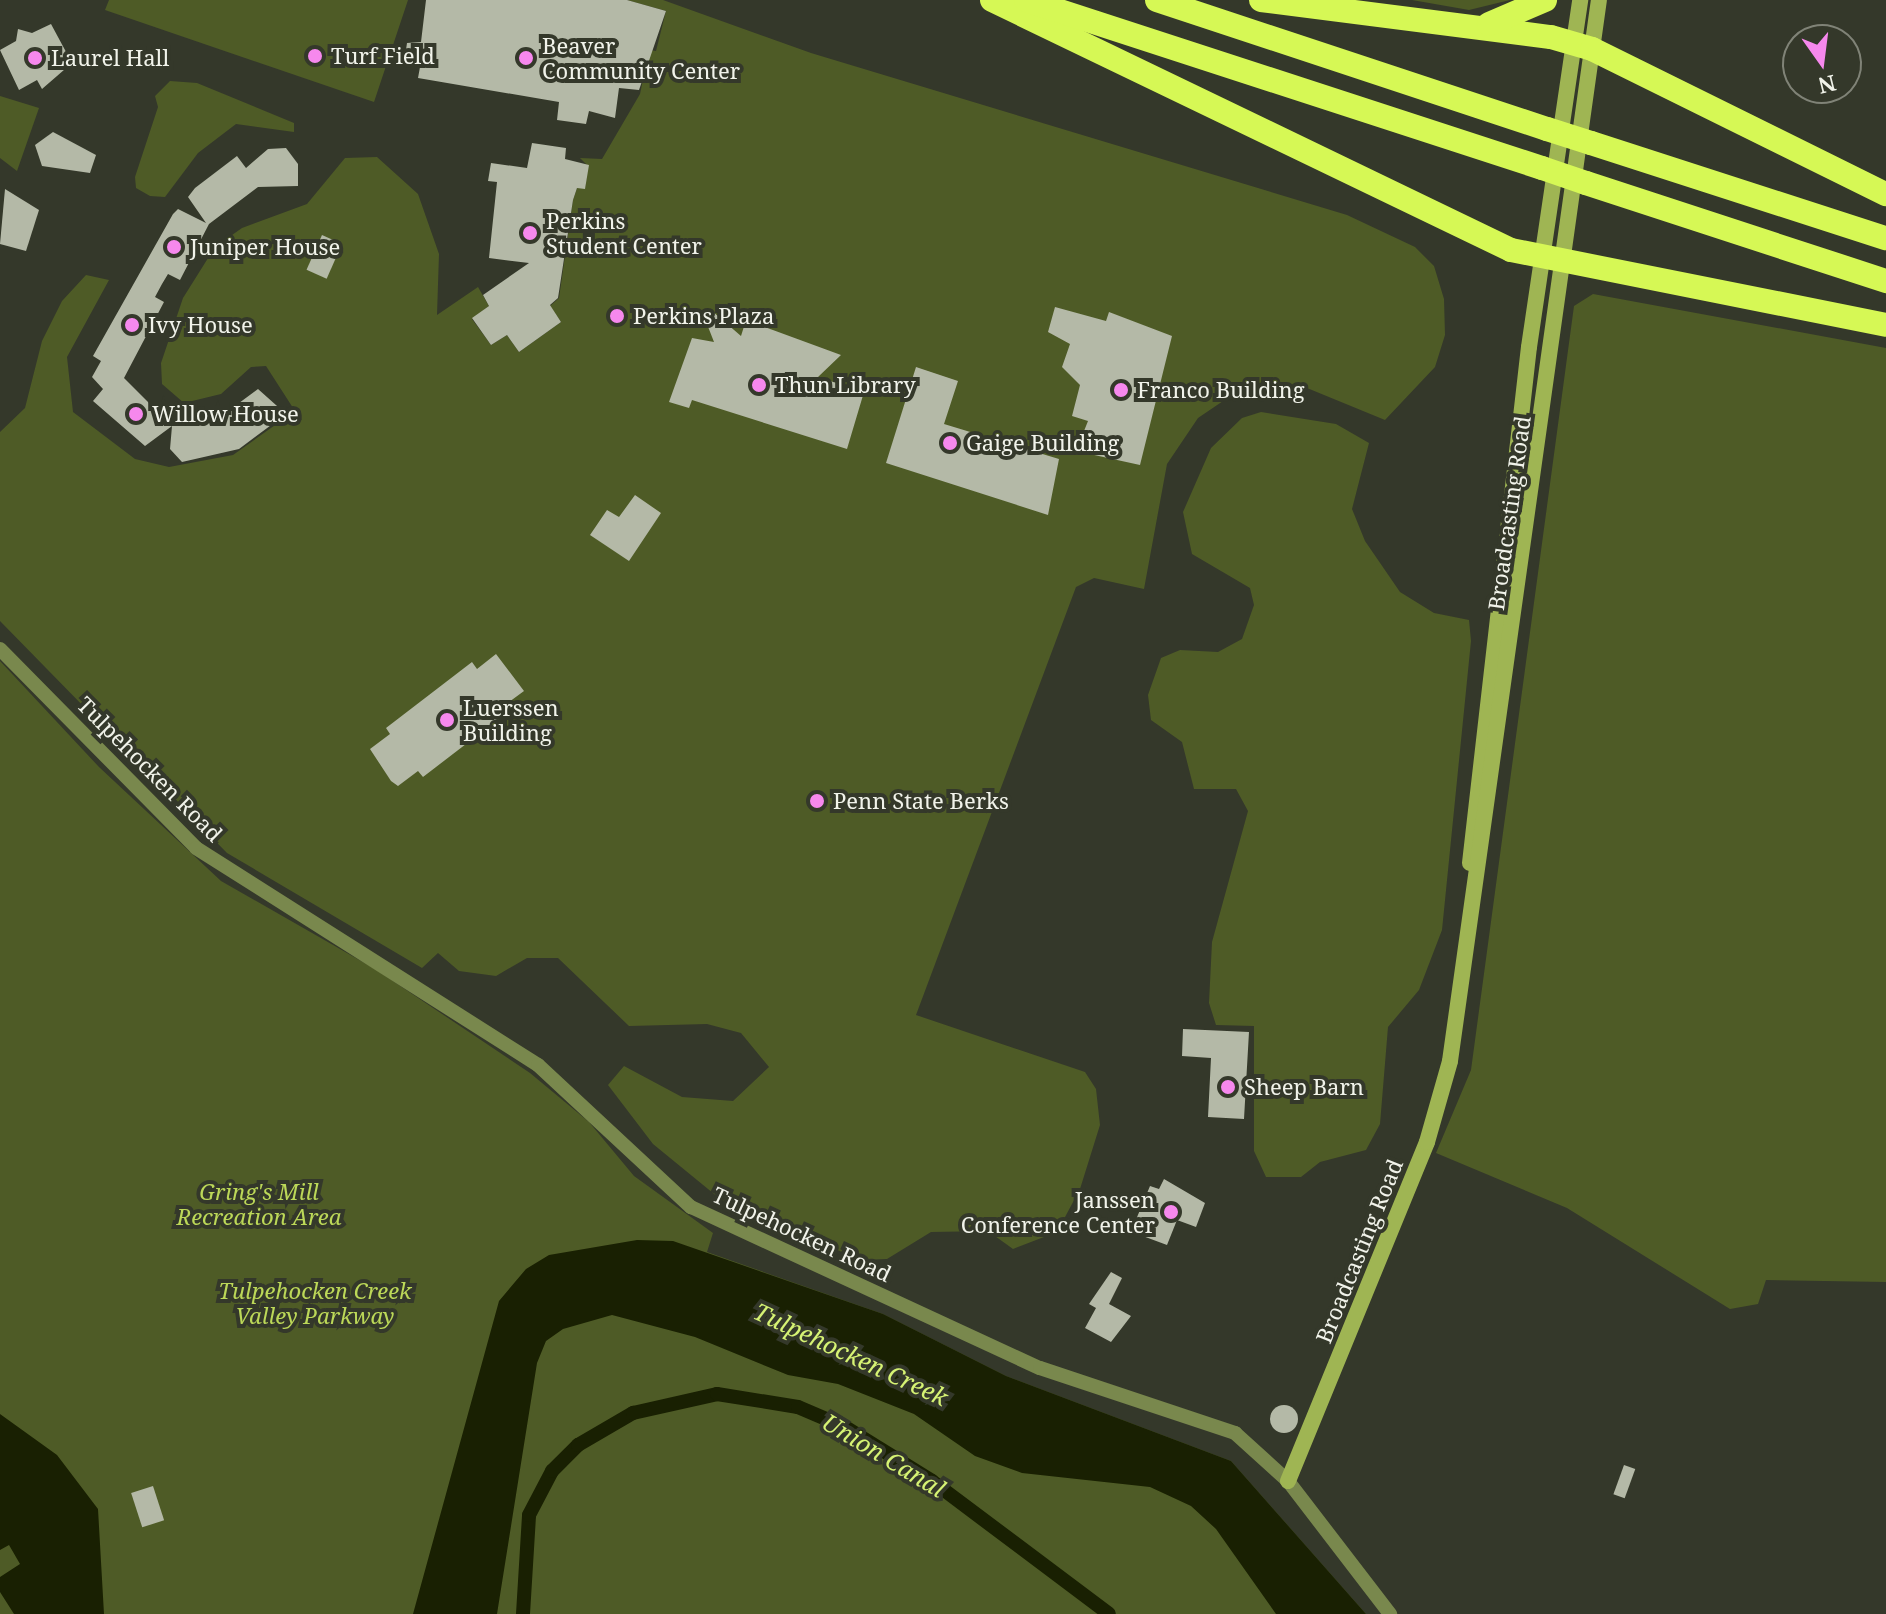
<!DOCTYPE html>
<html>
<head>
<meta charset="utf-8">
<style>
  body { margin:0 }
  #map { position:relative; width:1886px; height:1614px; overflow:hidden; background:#34382a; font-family:"Noto Serif",serif }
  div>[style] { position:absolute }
  .green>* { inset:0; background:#4e5b26 }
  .water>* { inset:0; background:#192002 }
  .canal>* { height:14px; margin:-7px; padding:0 7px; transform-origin:7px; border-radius:7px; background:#192002 }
  .building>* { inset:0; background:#b4b9a7; transform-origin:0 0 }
  .round { border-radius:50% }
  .street>* { height:14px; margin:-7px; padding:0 7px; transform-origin:7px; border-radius:7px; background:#79884d }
  .secondary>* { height:16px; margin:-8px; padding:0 8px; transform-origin:8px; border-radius:8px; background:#9fb553 }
  .highway>* { height:24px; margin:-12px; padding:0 12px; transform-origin:12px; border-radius:12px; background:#d6f855 }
  .highway-bridge>* { height:24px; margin:-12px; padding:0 12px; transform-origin:12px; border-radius:12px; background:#d6f855 }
  .dots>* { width:22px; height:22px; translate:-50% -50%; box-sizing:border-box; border:4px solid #34382a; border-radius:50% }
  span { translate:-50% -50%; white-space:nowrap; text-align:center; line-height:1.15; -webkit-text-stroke:8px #34382a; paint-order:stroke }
  .poi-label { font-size:22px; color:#f1f3ea }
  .left { translate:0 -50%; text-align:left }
  .right { translate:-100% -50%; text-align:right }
  .street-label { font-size:22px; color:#f1f3ea }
  .park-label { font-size:22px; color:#bcd858; font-style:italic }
  .water-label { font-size:24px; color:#d6f374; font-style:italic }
  .north { position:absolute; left:1782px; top:24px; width:80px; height:80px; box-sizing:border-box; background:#34382a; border:2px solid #808377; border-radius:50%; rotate:166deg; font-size:22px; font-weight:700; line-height:32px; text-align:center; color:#f1f3ea }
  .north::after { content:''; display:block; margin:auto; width:28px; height:36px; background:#f688ed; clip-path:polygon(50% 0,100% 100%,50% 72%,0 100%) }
</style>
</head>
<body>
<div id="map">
  <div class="green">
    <div style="clip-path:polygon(109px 0,408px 0,374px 102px,105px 10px)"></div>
    <div style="clip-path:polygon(627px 0,663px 0,811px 53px,1347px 215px,1415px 247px,1434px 266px,1444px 299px,1445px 335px,1435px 367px,1385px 420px,1307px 388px,1271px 386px,1229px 397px,1198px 418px,1167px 464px,1144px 589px,1094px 578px,1076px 587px,916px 1015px,1085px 1072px,1096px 1089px,1100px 1125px,1080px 1189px,1057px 1232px,1013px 1249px,988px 1231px,931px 1232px,887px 1259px,862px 1260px,730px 1207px,653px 1144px,608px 1085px,624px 1066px,682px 1097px,733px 1101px,769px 1067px,741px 1033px,707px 1024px,629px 1026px,558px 958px,527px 958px,496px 976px,459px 971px,438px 953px,422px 968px,227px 853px,0 621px,0 432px,25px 408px,42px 341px,62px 301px,86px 275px,109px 280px,67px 357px,73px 412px,135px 459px,169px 467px,233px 455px,295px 411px,266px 366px,251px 367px,221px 394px,184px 403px,162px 384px,161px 363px,183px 298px,215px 247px,242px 228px,307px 204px,345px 158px,377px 157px,418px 194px,439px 254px,437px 315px,478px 287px,489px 306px,472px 319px,491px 345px,507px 335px,519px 352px,561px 322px,550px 306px,559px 298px,573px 200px,577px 188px,585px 188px,588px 166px,580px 158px,602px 159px,640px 94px,649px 50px,656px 51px,666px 11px)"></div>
    <div style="clip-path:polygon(1412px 0,1510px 0,1469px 10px)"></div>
    <div style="clip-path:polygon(170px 81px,197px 83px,294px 123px,294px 132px,236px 124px,198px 153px,165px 197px,150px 196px,136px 188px,135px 177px,158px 107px,155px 96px)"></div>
    <div style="clip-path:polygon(0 96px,39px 108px,17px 171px,0 158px)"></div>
    <div style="clip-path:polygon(1593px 294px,1886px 348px,1886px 1282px,1766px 1280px,1758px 1304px,1730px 1309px,1567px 1208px,1436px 1153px,1471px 1070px,1574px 306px)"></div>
    <div style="clip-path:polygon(1261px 412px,1336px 424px,1369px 443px,1352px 509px,1365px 541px,1400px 592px,1434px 613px,1469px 620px,1471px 641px,1442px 930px,1419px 990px,1388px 1027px,1380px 1124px,1366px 1150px,1320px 1162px,1301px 1177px,1266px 1177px,1254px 1151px,1254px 1026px,1216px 1025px,1209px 1003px,1212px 942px,1248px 811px,1236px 789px,1194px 789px,1182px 742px,1151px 720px,1148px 695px,1161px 658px,1180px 650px,1218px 652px,1242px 639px,1254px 605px,1250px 588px,1192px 554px,1183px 512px,1211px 448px,1242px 418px)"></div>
    <div style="clip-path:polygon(0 661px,99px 767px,221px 881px,375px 969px,530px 1073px,589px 1122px,634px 1176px,713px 1233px,707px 1252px,883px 1314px,1006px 1376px,1231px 1461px,1366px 1614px,0 1614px)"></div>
  </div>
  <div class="water">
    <div style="clip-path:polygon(637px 1240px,673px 1241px,883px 1314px,1006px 1376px,1231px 1461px,1366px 1614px,1276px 1614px,1216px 1529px,1191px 1506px,1150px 1487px,1022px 1473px,975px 1456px,914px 1414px,838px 1384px,788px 1375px,695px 1337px,612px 1315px,563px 1329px,546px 1341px,537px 1363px,497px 1614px,413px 1614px,499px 1301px,526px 1269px,549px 1255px)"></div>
    <div style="clip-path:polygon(0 1414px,57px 1455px,98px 1509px,104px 1614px,14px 1614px,0 1592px,0 1577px,20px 1564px,9px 1545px,0 1550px)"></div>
  </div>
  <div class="canal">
    <div style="left:523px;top:1614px;width:99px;rotate:-86.5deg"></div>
    <div style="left:529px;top:1515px;width:50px;rotate:-62.4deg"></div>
    <div style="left:552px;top:1471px;width:37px;rotate:-45deg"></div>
    <div style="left:578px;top:1445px;width:64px;rotate:-30.2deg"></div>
    <div style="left:633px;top:1413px;width:86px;rotate:-12.7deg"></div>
    <div style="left:717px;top:1394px;width:82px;rotate:9.1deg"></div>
    <div style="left:798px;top:1407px;width:51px;rotate:23.1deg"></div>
    <div style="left:845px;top:1427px;width:102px;rotate:31.8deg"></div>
    <div style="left:932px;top:1481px;width:221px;rotate:36.9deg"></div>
  </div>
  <div class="building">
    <div style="clip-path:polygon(426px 0,627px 0,666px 11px,639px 90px,619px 88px,615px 118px,589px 111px,586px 124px,557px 120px,559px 102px,418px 78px,420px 67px,404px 63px,407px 43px,421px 42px)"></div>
    <div style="clip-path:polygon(51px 24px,72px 63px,42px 89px,37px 80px,19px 90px,0 50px,16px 41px,18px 29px,32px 33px)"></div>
    <div style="clip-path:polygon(53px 132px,96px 155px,90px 173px,42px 166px,35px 145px)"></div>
    <div style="clip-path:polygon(532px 143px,566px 148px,565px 159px,589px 165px,585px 189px,577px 188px,573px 200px,558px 298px,550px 305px,561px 322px,519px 352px,507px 335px,491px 345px,472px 318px,489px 306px,483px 295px,529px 263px,489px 258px,497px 182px,488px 181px,491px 163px,527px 168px)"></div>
    <div style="clip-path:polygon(286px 148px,298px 164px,298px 186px,258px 187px,209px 224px,180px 280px,168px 274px,162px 284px,155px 297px,164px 302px,124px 378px,172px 426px,220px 417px,258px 389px,286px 414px,239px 449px,182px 462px,170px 449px,172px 426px,145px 446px,93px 401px,103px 389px,92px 377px,101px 361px,93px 356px,173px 214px,178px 209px,206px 223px,188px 197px,195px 188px,237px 156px,246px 168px,268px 149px)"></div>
    <div style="clip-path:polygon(5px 189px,39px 210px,26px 251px,0 244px)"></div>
    <div style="left:322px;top:235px;width:22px;height:38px;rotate:24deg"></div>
    <div style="clip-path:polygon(1055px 307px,1106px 321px,1109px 312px,1172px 336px,1140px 465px,1076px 451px,1088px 421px,1072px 416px,1080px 385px,1062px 367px,1070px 344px,1048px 332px)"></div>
    <div style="clip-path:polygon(712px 311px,741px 336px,746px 320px,841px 355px,818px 377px,864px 392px,847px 449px,692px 400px,689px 408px,669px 402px,692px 338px,714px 342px,705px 319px)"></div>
    <div style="clip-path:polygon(916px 367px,958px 381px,944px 424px,1059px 459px,1048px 515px,886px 463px)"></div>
    <div style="clip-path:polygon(635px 495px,661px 513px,629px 561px,590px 535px,607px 510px,619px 517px)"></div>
    <div style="clip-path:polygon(496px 654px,524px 691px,505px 705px,509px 711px,423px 777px,418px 771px,398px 786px,391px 781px,370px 749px,390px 734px,386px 728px,472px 662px,477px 669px)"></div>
    <div style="clip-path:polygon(1183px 1029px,1249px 1032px,1244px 1119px,1208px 1117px,1211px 1058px,1182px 1056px)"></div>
    <div style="clip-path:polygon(1164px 1179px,1205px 1203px,1196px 1227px,1177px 1220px,1167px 1245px,1140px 1235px,1143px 1225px,1135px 1222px,1150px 1186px,1159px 1189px)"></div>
    <div style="clip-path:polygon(1111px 1272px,1122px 1278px,1109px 1304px,1131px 1316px,1111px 1342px,1085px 1328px,1096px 1308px,1089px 1304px)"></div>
    <div class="round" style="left:1270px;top:1405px;width:28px;height:28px"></div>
    <div style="left:1624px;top:1465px;width:12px;height:31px;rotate:20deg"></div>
    <div style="left:153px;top:1486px;width:36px;height:23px;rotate:72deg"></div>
  </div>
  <div class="street">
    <div style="left:0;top:649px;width:279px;rotate:45.4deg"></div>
    <div style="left:196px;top:848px;width:405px;rotate:32.4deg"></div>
    <div style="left:538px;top:1065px;width:209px;rotate:42.9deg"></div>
    <div style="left:691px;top:1207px;width:384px;rotate:24.8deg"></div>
    <div style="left:1040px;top:1368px;width:206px;rotate:18.4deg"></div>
    <div style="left:1235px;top:1433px;width:72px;rotate:42.2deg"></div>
    <div style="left:1288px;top:1481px;width:168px;rotate:52.5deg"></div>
  </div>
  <div class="secondary">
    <div style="left:1470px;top:863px;width:519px;rotate:-83.48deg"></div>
    <div style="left:1529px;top:347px;width:351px;rotate:-81.6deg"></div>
    <div style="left:1288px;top:1481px;width:366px;rotate:-67.7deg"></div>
    <div style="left:1427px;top:1142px;width:84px;rotate:-74.1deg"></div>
    <div style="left:1450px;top:1061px;width:1071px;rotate:-82.01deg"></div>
  </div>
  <div class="highway">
    <div style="left:992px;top:0;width:576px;rotate:25.72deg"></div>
    <div style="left:1511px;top:250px;width:382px;rotate:11.3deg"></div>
    <div style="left:1026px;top:0;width:543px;rotate:18.03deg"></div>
    <div style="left:1157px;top:0;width:411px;rotate:18.3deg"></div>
    <div style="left:1261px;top:0;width:292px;rotate:7.3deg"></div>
    <div style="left:1551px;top:37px;width:43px;rotate:16.3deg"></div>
    <div style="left:1592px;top:49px;width:328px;rotate:26.3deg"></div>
    <div style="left:1489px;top:24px;width:61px;rotate:-23.2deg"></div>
    <div style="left:1591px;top:143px;width:310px;rotate:17.9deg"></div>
    <div style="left:1586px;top:183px;width:316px;rotate:18.1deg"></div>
  </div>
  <div class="highway-bridge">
    <div style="left:1547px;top:129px;width:46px;rotate:17.7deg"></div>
    <div style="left:1542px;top:168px;width:46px;rotate:18.8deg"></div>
  </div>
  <div class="dots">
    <div style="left:315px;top:56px;background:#f688ed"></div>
    <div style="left:35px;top:58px;background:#f688ed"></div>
    <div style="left:526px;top:58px;background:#f688ed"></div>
    <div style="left:530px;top:233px;background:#f688ed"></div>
    <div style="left:174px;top:247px;background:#f688ed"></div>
    <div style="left:617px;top:316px;background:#f688ed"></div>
    <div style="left:132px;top:325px;background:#f688ed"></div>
    <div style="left:759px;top:385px;background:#f688ed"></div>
    <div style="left:1121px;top:390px;background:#f688ed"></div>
    <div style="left:136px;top:414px;background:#f688ed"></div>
    <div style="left:950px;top:443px;background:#f688ed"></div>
    <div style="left:447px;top:720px;background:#f688ed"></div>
    <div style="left:817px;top:801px;background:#f688ed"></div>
    <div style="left:1228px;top:1087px;background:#f688ed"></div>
    <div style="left:1171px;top:1212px;background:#f688ed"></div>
  </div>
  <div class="poi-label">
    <span class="left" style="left:542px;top:58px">Beaver<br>Community Center</span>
    <span class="left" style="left:331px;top:56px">Turf Field</span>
    <span class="left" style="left:51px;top:58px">Laurel Hall</span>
    <span class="left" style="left:546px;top:233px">Perkins<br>Student Center</span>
    <span class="left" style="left:190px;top:247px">Juniper House</span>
    <span class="left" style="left:633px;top:316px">Perkins Plaza</span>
    <span class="left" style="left:148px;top:325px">Ivy House</span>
    <span class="left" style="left:775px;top:385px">Thun Library</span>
    <span class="left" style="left:1137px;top:390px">Franco Building</span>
    <span class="left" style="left:152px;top:414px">Willow House</span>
    <span class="left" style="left:966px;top:443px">Gaige Building</span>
    <span class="left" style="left:463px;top:720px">Luerssen<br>Building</span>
    <span class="left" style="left:833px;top:801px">Penn State Berks</span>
    <span class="left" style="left:1244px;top:1087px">Sheep Barn</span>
    <span class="right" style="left:1155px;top:1212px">Janssen<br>Conference Center</span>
  </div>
  <div class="street-label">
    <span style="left:1509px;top:513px;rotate:-82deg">Broadcasting Road</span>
    <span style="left:150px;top:769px;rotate:45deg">Tulpehocken Road</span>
    <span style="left:802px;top:1234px;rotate:25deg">Tulpehocken Road</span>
    <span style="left:1359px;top:1251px;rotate:-68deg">Broadcasting Road</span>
  </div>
  <div class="park-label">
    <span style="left:259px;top:1204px">Gring's Mill<br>Recreation Area</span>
    <span style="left:315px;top:1303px">Tulpehocken Creek<br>Valley Parkway</span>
  </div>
  <div class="water-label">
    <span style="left:851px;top:1354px;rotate:25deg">Tulpehocken Creek</span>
    <span style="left:884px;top:1455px;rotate:31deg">Union Canal</span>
  </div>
  <div class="north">N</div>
</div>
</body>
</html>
